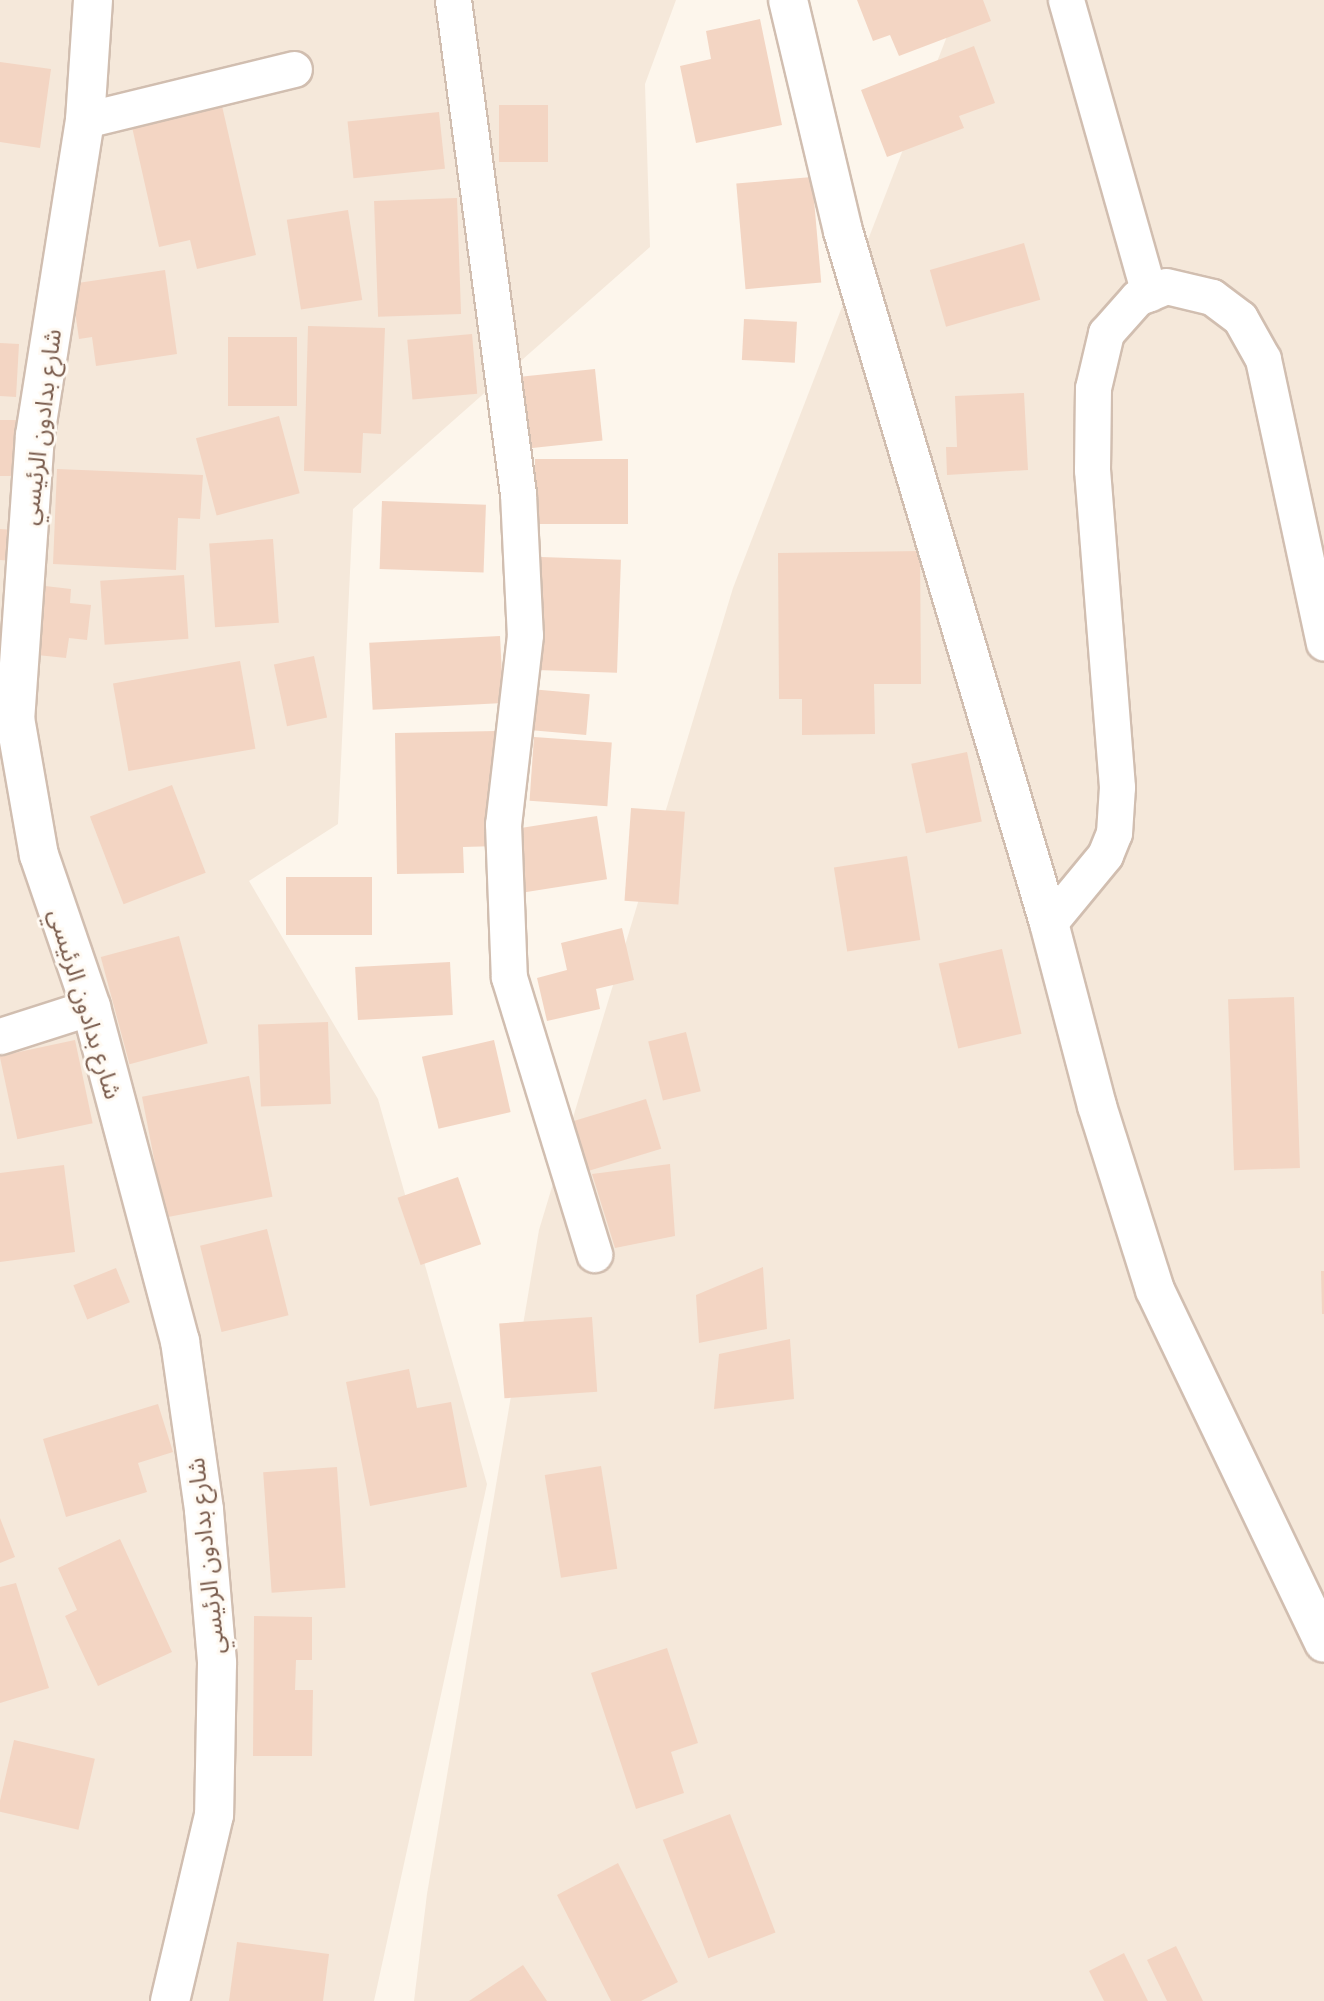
<!DOCTYPE html>
<html>
<head>
<meta charset="utf-8">
<style>
  body { margin:0 }
  #map { position:relative; width:1324px; height:2001px; overflow:hidden; background:#fdf6ec; font-family:"DM Sans","Noto Sans Arabic",sans-serif }
  div>[style] { position:absolute }
  .residential>* { inset:0; background:#f5e8da }
  .building>* { inset:0; background:#f3d5c3; transform-origin:0 0 }
  .roads { filter:drop-shadow(2px 0 #d1beb0) drop-shadow(-2px 0 #d1beb0) drop-shadow(0 2px #d1beb0) drop-shadow(0 -2px #d1beb0) }
  .minor>* { height:35px; margin:-17.5px; padding:0 17.5px; transform-origin:17.5px; border-radius:17.5px; background:#fff }
  .secondary>* { height:38px; margin:-19px; padding:0 19px; transform-origin:19px; border-radius:19px; background:#fff }
  span { translate:-50% -50%; white-space:nowrap; text-align:center; line-height:1.15; -webkit-text-stroke:6px #fffaf3; paint-order:stroke }
  .street-label { font-size:24px; color:#7a5c4d }
</style>
</head>
<body>
<div id="map">
  <div class="residential">
    <div style="clip-path:polygon(0 0,676px 0,645px 84px,650px 247px,353px 509px,338px 824px,249px 881px,378px 1099px,487px 1484px,374px 2001px,0 2001px)"></div>
    <div style="clip-path:polygon(961px 0,1324px 0,1324px 2001px,414px 2001px,427px 1894px,539px 1230px,733px 588px)"></div>
  </div>
  <div class="building">
    <div style="clip-path:polygon(857px 0,983px 0,991px 21px,899px 56px,890px 35px,873px 41px)"></div>
    <div style="clip-path:polygon(760px 19px,782px 125px,696px 143px,680px 66px,711px 59px,706px 31px)"></div>
    <div style="clip-path:polygon(974px 46px,995px 103px,959px 116px,964px 128px,887px 157px,861px 90px)"></div>
    <div style="clip-path:polygon(0 62px,51px 69px,40px 148px,0 142px)"></div>
    <div style="clip-path:polygon(220px 97px,256px 255px,197px 269px,190px 240px,159px 247px,130px 118px)"></div>
    <div style="left:499px;top:105px;width:49px;height:57px"></div>
    <div style="left:439px;top:112px;width:57px;height:92px;rotate:84deg"></div>
    <div style="left:812px;top:177px;width:106px;height:76px;rotate:85deg"></div>
    <div style="left:457px;top:198px;width:116px;height:83px;rotate:88deg"></div>
    <div style="left:348px;top:210px;width:91px;height:62px;rotate:81deg"></div>
    <div style="left:1024px;top:243px;width:59px;height:98px;rotate:74deg"></div>
    <div style="clip-path:polygon(165px 270px,177px 354px,96px 366px,92px 337px,79px 339px,71px 284px)"></div>
    <div style="left:744px;top:319px;width:53px;height:41px;rotate:3deg"></div>
    <div style="clip-path:polygon(308px 326px,385px 328px,381px 434px,363px 433px,361px 473px,304px 471px)"></div>
    <div style="left:472px;top:334px;width:60px;height:65px;rotate:85deg"></div>
    <div style="left:228px;top:337px;width:69px;height:69px"></div>
    <div style="clip-path:polygon(0 343px,19px 344px,16px 397px,0 396px)"></div>
    <div style="left:595px;top:369px;width:72px;height:87px;rotate:84deg"></div>
    <div style="clip-path:polygon(1024px 393px,1028px 470px,947px 475px,946px 447px,957px 447px,955px 396px)"></div>
    <div style="left:279px;top:416px;width:80px;height:86px;rotate:75deg"></div>
    <div style="left:0;top:420px;width:16px;height:56px"></div>
    <div style="left:535px;top:459px;width:93px;height:65px"></div>
    <div style="clip-path:polygon(57px 469px,203px 475px,200px 519px,178px 518px,176px 570px,53px 564px)"></div>
    <div style="left:382px;top:501px;width:104px;height:68px;rotate:2deg"></div>
    <div style="left:0;top:529px;width:26px;height:31px;rotate:4deg"></div>
    <div style="left:273px;top:539px;width:84px;height:64px;rotate:86deg"></div>
    <div style="clip-path:polygon(920px 551px,921px 684px,874px 684px,875px 734px,802px 735px,802px 699px,779px 699px,778px 553px)"></div>
    <div style="left:541px;top:557px;width:80px;height:113px;rotate:2deg"></div>
    <div style="left:184px;top:575px;width:64px;height:84px;rotate:86deg"></div>
    <div style="clip-path:polygon(45px 586px,71px 589px,70px 603px,91px 605px,87px 640px,69px 638px,66px 658px,37px 655px)"></div>
    <div style="left:500px;top:636px;width:67px;height:131px;rotate:87deg"></div>
    <div style="left:314px;top:656px;width:63px;height:41px;rotate:78deg"></div>
    <div style="left:240px;top:661px;width:89px;height:129px;rotate:80deg"></div>
    <div style="left:530px;top:689px;width:60px;height:41px;rotate:5deg"></div>
    <div style="clip-path:polygon(496px 731px,499px 846px,463px 847px,464px 873px,397px 874px,395px 733px)"></div>
    <div style="left:534px;top:737px;width:78px;height:64px;rotate:4deg"></div>
    <div style="left:967px;top:752px;width:71px;height:57px;rotate:78deg"></div>
    <div style="left:172px;top:785px;width:94px;height:88px;rotate:69deg"></div>
    <div style="left:631px;top:808px;width:54px;height:93px;rotate:4deg"></div>
    <div style="left:597px;top:816px;width:64px;height:91px;rotate:81deg"></div>
    <div style="left:907px;top:856px;width:85px;height:74px;rotate:81deg"></div>
    <div style="left:372px;top:877px;width:58px;height:86px;rotate:90deg"></div>
    <div style="clip-path:polygon(622px 928px,634px 980px,596px 989px,600px 1009px,547px 1021px,537px 978px,567px 970px,561px 943px)"></div>
    <div style="left:179px;top:936px;width:111px;height:81px;rotate:75deg"></div>
    <div style="left:1002px;top:949px;width:87px;height:65px;rotate:77deg"></div>
    <div style="left:450px;top:962px;width:53px;height:95px;rotate:87deg"></div>
    <div style="left:1294px;top:997px;width:171px;height:66px;rotate:88deg"></div>
    <div style="left:328px;top:1022px;width:82px;height:70px;rotate:88deg"></div>
    <div style="left:686px;top:1032px;width:61px;height:39px;rotate:76deg"></div>
    <div style="left:75px;top:1040px;width:85px;height:77px;rotate:78deg"></div>
    <div style="left:494px;top:1040px;width:74px;height:74px;rotate:77deg"></div>
    <div style="left:249px;top:1076px;width:123px;height:109px;rotate:79deg"></div>
    <div style="left:646px;top:1099px;width:52px;height:78px;rotate:73deg"></div>
    <div style="clip-path:polygon(670px 1164px,675px 1236px,615px 1248px,592px 1174px)"></div>
    <div style="clip-path:polygon(64px 1165px,75px 1252px,0 1262px,0 1173px)"></div>
    <div style="left:458px;top:1177px;width:71px;height:64px;rotate:71deg"></div>
    <div style="left:267px;top:1229px;width:89px;height:69px;rotate:76deg"></div>
    <div style="clip-path:polygon(763px 1267px,767px 1329px,699px 1343px,696px 1295px)"></div>
    <div style="left:116px;top:1268px;width:37px;height:46px;rotate:68deg"></div>
    <div style="clip-path:polygon(1321px 1271px,1324px 1271px,1324px 1314px,1322px 1314px)"></div>
    <div style="left:592px;top:1317px;width:75px;height:93px;rotate:86deg"></div>
    <div style="clip-path:polygon(790px 1339px,794px 1399px,714px 1409px,719px 1354px)"></div>
    <div style="clip-path:polygon(409px 1369px,417px 1408px,451px 1402px,467px 1487px,370px 1506px,346px 1382px)"></div>
    <div style="clip-path:polygon(158px 1404px,173px 1452px,138px 1463px,147px 1492px,66px 1517px,43px 1439px)"></div>
    <div style="left:601px;top:1466px;width:104px;height:57px;rotate:81deg"></div>
    <div style="left:337px;top:1467px;width:121px;height:74px;rotate:86deg"></div>
    <div style="clip-path:polygon(0 1518px,15px 1557px,0 1563px)"></div>
    <div style="clip-path:polygon(120px 1539px,172px 1652px,98px 1686px,65px 1616px,77px 1610px,58px 1568px)"></div>
    <div style="clip-path:polygon(16px 1583px,49px 1688px,0 1703px,0 1587px)"></div>
    <div style="clip-path:polygon(254px 1616px,312px 1617px,312px 1660px,296px 1660px,295px 1690px,313px 1690px,312px 1756px,253px 1756px)"></div>
    <div style="clip-path:polygon(667px 1648px,698px 1743px,671px 1752px,684px 1793px,636px 1809px,591px 1673px)"></div>
    <div style="left:14px;top:1740px;width:83px;height:73px;rotate:13deg"></div>
    <div style="left:730px;top:1814px;width:127px;height:72px;rotate:69deg"></div>
    <div style="clip-path:polygon(618px 1863px,678px 1982px,641px 2001px,611px 2001px,557px 1895px)"></div>
    <div style="clip-path:polygon(237px 1942px,329px 1954px,323px 2001px,229px 2001px)"></div>
    <div style="clip-path:polygon(1176px 1946px,1203px 2001px,1167px 2001px,1147px 1960px)"></div>
    <div style="clip-path:polygon(1124px 1953px,1148px 2001px,1104px 2001px,1089px 1971px)"></div>
    <div style="clip-path:polygon(523px 1965px,547px 2001px,469px 2001px)"></div>
  </div>
  <div class="roads">
    <div class="minor">
      <div style="left:453px;top:0;width:498px;rotate:82.5deg"></div>
      <div style="left:518px;top:494px;width:141px;rotate:87.2deg"></div>
      <div style="left:525px;top:635px;width:190px;rotate:96.6deg"></div>
      <div style="left:503px;top:824px;width:153px;rotate:87.8deg"></div>
      <div style="left:509px;top:977px;width:290px;rotate:72.9deg"></div>
      <div style="left:1066px;top:0;width:305px;rotate:74.2deg"></div>
      <div style="left:85px;top:120px;width:215px;rotate:-13.7deg"></div>
      <div style="left:1049px;top:923px;width:88px;rotate:-50.5deg"></div>
      <div style="left:1105px;top:855px;width:24px;rotate:-68deg"></div>
      <div style="left:1114px;top:833px;width:46px;rotate:-86.3deg"></div>
      <div style="left:1117px;top:787px;width:318px;rotate:-94.5deg"></div>
      <div style="left:1092px;top:470px;width:82px;rotate:-89.3deg"></div>
      <div style="left:1093px;top:388px;width:57px;rotate:-76.7deg"></div>
      <div style="left:1106px;top:333px;width:47px;rotate:-48.5deg"></div>
      <div style="left:1137px;top:298px;width:31px;rotate:-22deg"></div>
      <div style="left:1166px;top:286px;width:47px;rotate:13.4deg"></div>
      <div style="left:1212px;top:297px;width:35px;rotate:37deg"></div>
      <div style="left:1240px;top:318px;width:47px;rotate:60.7deg"></div>
      <div style="left:1263px;top:359px;width:290px;rotate:77.9deg"></div>
      <div style="left:0;top:1036px;width:96px;rotate:-17.7deg"></div>
    </div>
    <div class="secondary">
      <div style="left:93px;top:0;width:120px;rotate:93.8deg"></div>
      <div style="left:85px;top:120px;width:319px;rotate:99deg"></div>
      <div style="left:35px;top:435px;width:284px;rotate:94deg"></div>
      <div style="left:15px;top:718px;width:139px;rotate:80.1deg"></div>
      <div style="left:39px;top:855px;width:161px;rotate:71.1deg"></div>
      <div style="left:91px;top:1007px;width:346px;rotate:75.1deg"></div>
      <div style="left:180px;top:1341px;width:171px;rotate:81.9deg"></div>
      <div style="left:204px;top:1510px;width:154px;rotate:85.1deg"></div>
      <div style="left:217px;top:1663px;width:152px;rotate:91.1deg"></div>
      <div style="left:214px;top:1815px;width:191px;rotate:103.3deg"></div>
      <div style="left:788px;top:0;width:237px;rotate:76.6deg"></div>
      <div style="left:843px;top:231px;width:722px;rotate:73.42deg"></div>
      <div style="left:1049px;top:923px;width:189px;rotate:75.3deg"></div>
      <div style="left:1097px;top:1106px;width:193px;rotate:72.5deg"></div>
      <div style="left:1155px;top:1290px;width:391px;rotate:64.4deg"></div>
    </div>
  </div>
  <div class="street-label">
    <span style="left:41px;top:427px;rotate:-83deg">شارع بدادون الرئيسي</span>
    <span style="left:85px;top:1004px;rotate:73deg">شارع بدادون الرئيسي</span>
    <span style="left:206px;top:1556px;rotate:-96deg">شارع بدادون الرئيسي</span>
  </div>
</div>
</body>
</html>
